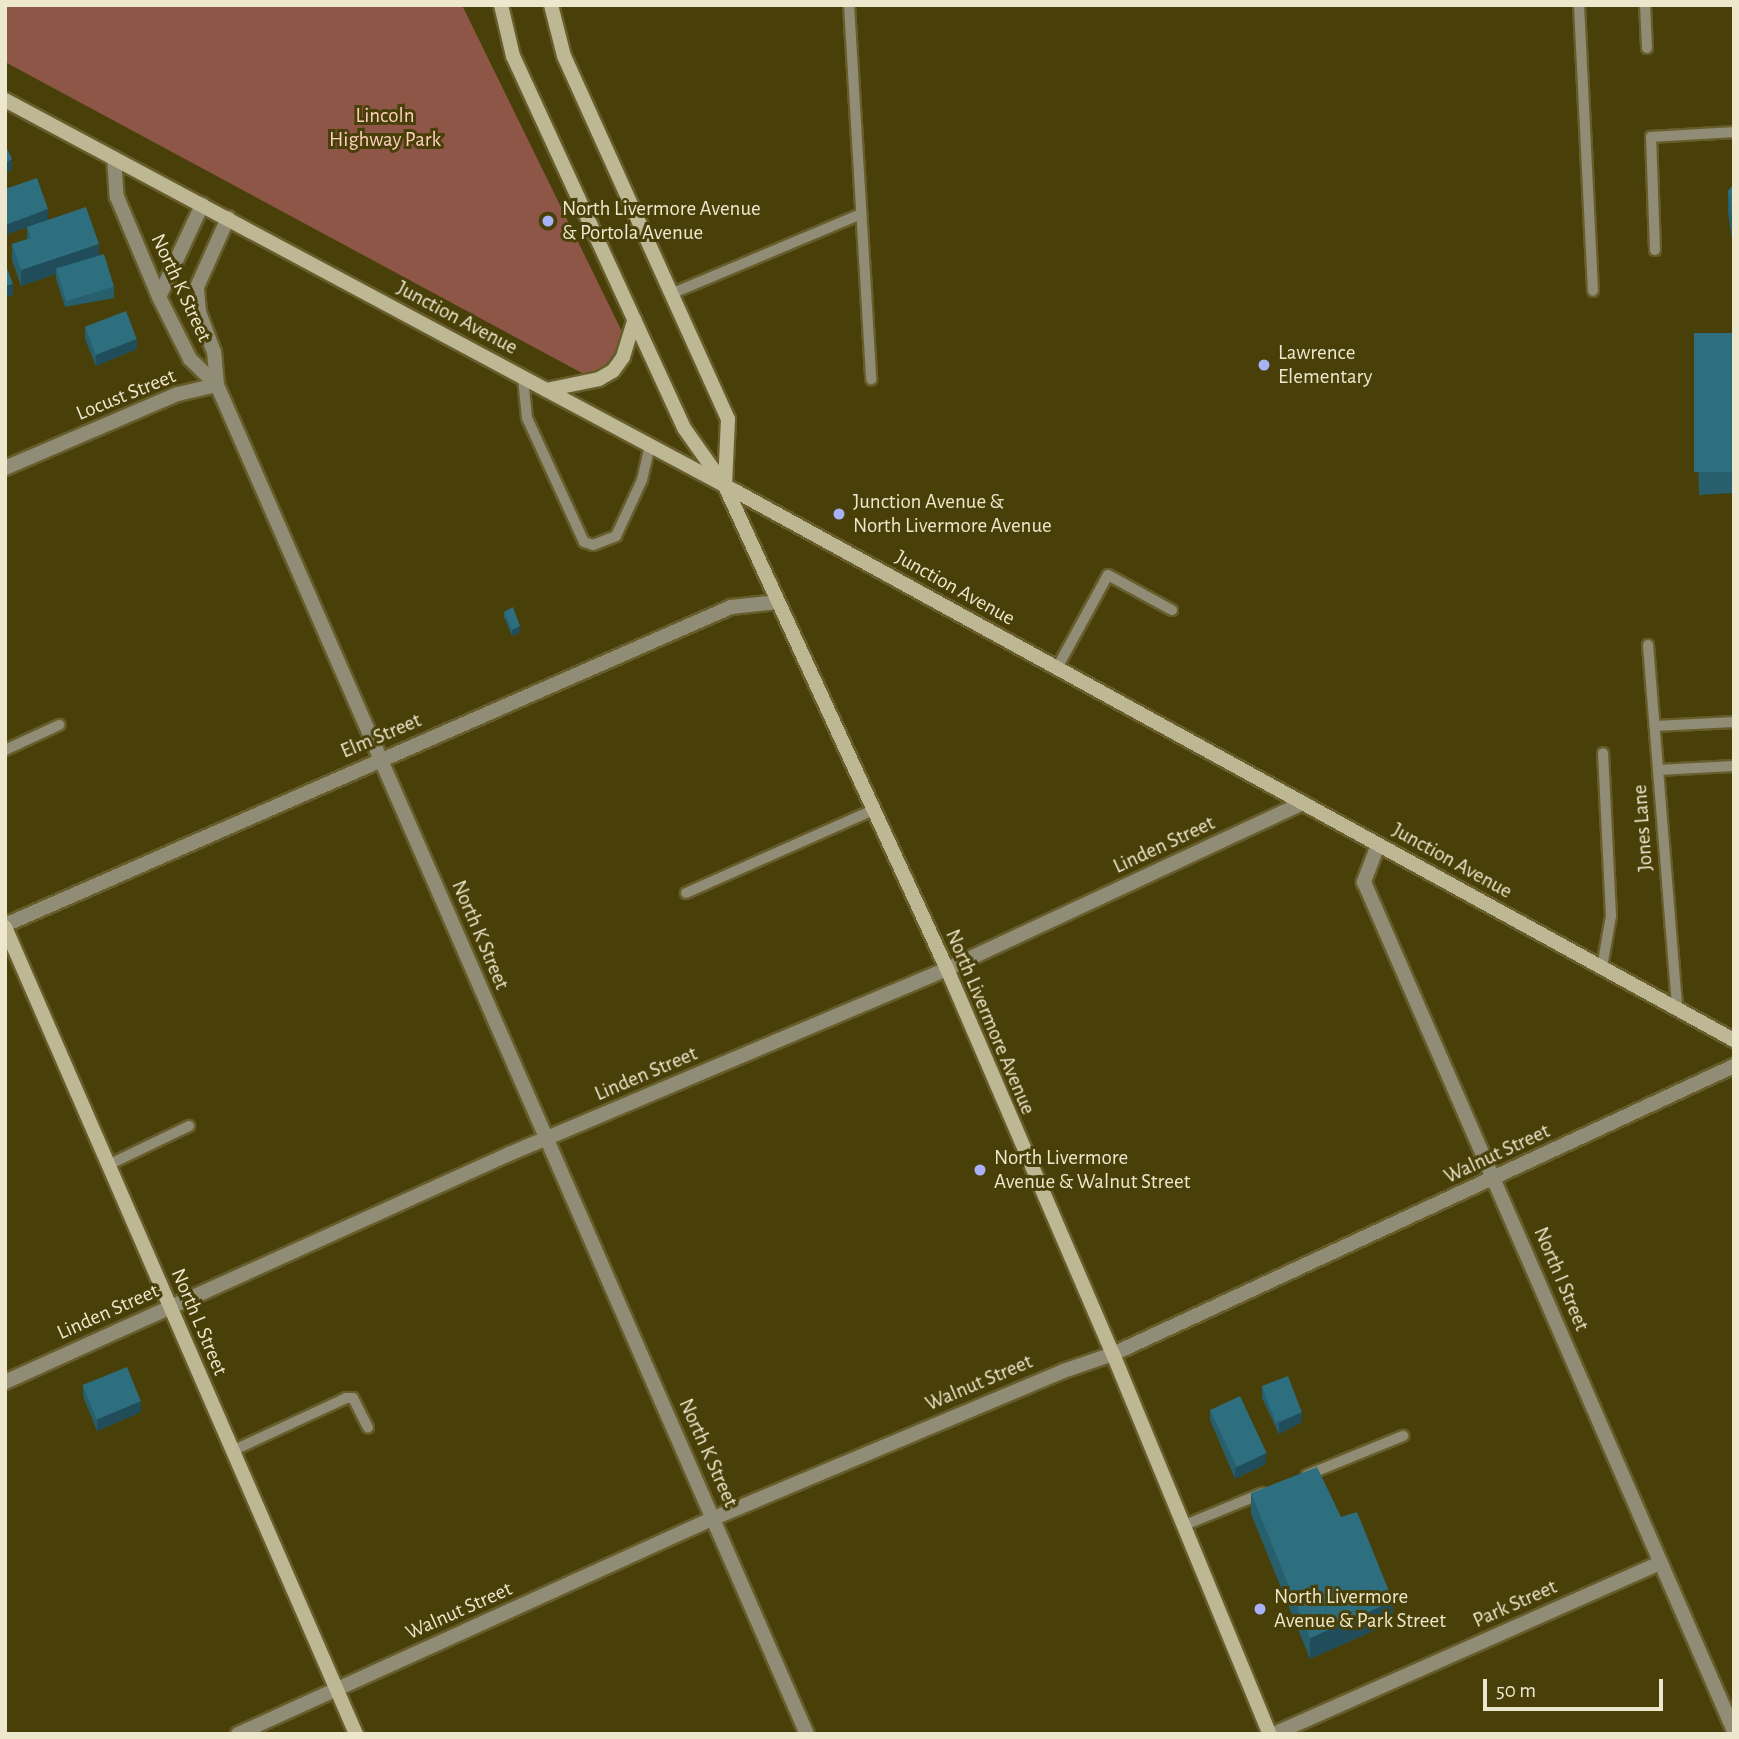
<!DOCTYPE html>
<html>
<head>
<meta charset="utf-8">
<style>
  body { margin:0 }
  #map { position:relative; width:1739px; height:1739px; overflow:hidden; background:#493f08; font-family:"Alegreya Sans",sans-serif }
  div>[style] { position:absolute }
  .green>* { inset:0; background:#8d5646 }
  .roads { filter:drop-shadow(2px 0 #665d2b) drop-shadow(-2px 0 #665d2b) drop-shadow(0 2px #665d2b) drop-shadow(0 -2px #665d2b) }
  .lane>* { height:10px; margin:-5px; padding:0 5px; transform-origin:5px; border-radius:5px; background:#908c76 }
  .street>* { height:14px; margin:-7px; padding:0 7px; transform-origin:7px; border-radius:7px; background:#908c76 }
  .secondary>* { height:14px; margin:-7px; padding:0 7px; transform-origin:7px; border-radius:7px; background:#beb794 }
  .wall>* { inset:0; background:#275f6d }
  .shaded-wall>* { inset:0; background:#204d59 }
  .building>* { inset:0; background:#2d6e7f; transform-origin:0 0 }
  .dots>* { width:19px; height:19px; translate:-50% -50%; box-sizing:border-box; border:4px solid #493f08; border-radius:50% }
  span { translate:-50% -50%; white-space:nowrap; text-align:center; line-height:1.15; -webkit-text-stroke:6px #493f08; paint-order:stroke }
  .park-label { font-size:21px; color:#ffcebf }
  .poi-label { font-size:21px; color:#ece7cd }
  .left { translate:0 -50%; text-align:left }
  .street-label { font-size:21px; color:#ece7cd }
  .frame { position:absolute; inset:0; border:7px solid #ece7cd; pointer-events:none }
  .scale { position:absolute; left:1483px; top:1679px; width:180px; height:32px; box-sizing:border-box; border:4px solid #ece7cd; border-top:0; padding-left:9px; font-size:21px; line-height:24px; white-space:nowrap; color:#ece7cd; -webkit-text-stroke:5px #493f08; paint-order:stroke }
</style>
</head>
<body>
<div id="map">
  <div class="green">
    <div style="clip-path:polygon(5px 5px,462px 5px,631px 350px,606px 386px,5px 62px)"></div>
  </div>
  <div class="roads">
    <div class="lane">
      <div style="left:849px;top:5px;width:375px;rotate:86.6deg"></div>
      <div style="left:1579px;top:5px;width:286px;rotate:87.2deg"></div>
      <div style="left:1645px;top:5px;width:43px;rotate:87.3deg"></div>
      <div style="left:1655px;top:250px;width:113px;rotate:-92deg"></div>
      <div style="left:1651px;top:137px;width:83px;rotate:-3.4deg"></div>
      <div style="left:671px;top:294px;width:206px;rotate:-22.8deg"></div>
      <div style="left:523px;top:378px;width:40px;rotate:84.3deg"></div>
      <div style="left:527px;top:418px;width:136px;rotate:65.3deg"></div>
      <div style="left:584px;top:542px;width:9px;rotate:18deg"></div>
      <div style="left:593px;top:545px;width:25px;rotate:-21deg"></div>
      <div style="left:616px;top:536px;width:62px;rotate:-65.1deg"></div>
      <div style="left:642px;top:480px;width:35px;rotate:-77deg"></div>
      <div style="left:1648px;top:645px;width:365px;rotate:85.4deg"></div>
      <div style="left:1057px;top:668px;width:106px;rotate:-61.3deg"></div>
      <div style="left:1108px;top:575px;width:73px;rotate:28.7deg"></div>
      <div style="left:1655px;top:726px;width:79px;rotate:-2.9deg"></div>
      <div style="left:5px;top:750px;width:60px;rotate:-24.8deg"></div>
      <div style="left:1658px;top:770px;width:76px;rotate:-3deg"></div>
      <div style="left:686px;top:893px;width:205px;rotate:-23.9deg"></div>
      <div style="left:1602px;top:967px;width:52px;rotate:-80deg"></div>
      <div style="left:1611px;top:916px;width:163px;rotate:-92.8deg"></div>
      <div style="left:108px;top:1165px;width:90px;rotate:-25.7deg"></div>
      <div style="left:232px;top:1451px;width:126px;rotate:-24.9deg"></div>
      <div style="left:346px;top:1398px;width:7px"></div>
      <div style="left:353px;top:1398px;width:33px;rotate:63deg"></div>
      <div style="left:1307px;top:1475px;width:104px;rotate:-22.1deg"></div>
      <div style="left:1185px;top:1525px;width:84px;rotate:-22.3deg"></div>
    </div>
    <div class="street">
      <div style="left:114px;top:158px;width:39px;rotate:86deg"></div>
      <div style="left:117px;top:197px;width:108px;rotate:67.2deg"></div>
      <div style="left:159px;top:297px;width:69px;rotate:63.4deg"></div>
      <div style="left:190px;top:359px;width:37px;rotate:44deg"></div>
      <div style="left:217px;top:385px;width:1472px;rotate:66.38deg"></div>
      <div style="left:159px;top:297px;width:102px;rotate:-64.9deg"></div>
      <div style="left:217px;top:385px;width:33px;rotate:-95deg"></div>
      <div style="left:214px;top:352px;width:43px;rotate:-110.6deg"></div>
      <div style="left:199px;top:312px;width:25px;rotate:-95deg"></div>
      <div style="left:197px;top:287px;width:76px;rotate:-65.8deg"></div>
      <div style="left:5px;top:468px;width:188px;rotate:-23.2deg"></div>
      <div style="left:178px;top:394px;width:40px;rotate:-13deg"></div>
      <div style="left:1378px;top:845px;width:40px;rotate:111deg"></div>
      <div style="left:1364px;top:882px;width:926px;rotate:66.45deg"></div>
      <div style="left:5px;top:925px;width:793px;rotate:-23.65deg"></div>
      <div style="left:731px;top:607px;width:47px;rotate:-6.1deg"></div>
      <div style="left:5px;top:1382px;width:553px;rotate:-24.34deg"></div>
      <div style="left:509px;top:1154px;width:475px;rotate:-22.9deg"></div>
      <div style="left:947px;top:969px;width:393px;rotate:-25deg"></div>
      <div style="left:238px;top:1734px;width:523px;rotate:-24.41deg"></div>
      <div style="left:714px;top:1518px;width:379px;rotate:-22.8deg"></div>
      <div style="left:1063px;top:1371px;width:53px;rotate:-18.8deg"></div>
      <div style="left:1113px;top:1354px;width:685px;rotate:-24.88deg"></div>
      <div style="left:1274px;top:1734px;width:420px;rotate:-23.9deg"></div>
    </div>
    <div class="secondary">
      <div style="left:501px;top:5px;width:52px;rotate:76.8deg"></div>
      <div style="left:513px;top:56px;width:409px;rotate:65.3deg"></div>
      <div style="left:684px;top:428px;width:71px;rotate:54.7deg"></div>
      <div style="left:725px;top:486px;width:532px;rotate:65.32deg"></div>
      <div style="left:947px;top:969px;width:419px;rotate:66.7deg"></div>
      <div style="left:1113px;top:1354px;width:411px;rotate:67.6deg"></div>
      <div style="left:551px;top:5px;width:53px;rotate:75.7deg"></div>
      <div style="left:564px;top:56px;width:398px;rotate:65.7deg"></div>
      <div style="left:728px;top:419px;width:67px;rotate:92.6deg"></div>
      <div style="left:5px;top:100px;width:830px;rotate:28.17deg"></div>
      <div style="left:737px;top:492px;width:1138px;rotate:28.8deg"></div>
      <div style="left:546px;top:390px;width:54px;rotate:-11.7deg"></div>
      <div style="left:599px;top:379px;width:16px;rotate:-30deg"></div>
      <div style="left:613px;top:371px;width:17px;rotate:-54deg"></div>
      <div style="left:623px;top:357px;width:39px;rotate:-73deg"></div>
      <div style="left:5px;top:927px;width:880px;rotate:66.49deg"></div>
    </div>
  </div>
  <div class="wall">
    <div style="clip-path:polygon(1734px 184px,1734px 241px,1732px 239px,1728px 213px,1728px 191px)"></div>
    <div style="clip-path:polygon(5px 189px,99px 256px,114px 287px,114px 298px,65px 307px,56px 279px,56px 274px,21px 286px,12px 260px,12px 244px,27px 239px,27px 227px,5px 235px)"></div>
    <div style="clip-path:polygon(85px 328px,137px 349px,96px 366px,85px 339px)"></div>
    <div style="clip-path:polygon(1734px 333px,1734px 493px,1699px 495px,1694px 336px)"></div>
    <div style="clip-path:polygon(504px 612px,520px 632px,512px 636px,504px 617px)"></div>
    <div style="clip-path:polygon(83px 1385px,141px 1412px,97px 1431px,83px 1396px)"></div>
    <div style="clip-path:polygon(1262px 1387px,1302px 1422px,1279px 1434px,1262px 1398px)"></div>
    <div style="clip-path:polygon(1210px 1409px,1266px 1464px,1235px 1479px,1210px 1420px)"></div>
    <div style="clip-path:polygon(1251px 1493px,1341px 1517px,1393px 1622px,1310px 1659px,1251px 1514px)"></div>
  </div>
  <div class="shaded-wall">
    <div style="clip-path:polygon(12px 159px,12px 170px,5px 173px,5px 163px)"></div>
    <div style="clip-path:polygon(48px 209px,48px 220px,5px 235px,5px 225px)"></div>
    <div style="clip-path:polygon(99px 244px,99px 261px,56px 268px,56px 274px,21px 286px,21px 270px)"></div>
    <div style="clip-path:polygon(13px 284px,13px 295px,5px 297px,5px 286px)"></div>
    <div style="clip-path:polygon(137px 339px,137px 349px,96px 366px,96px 355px)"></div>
    <div style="clip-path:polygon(520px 626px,520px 632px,512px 636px,512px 630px)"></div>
    <div style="clip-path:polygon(141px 1401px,141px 1412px,97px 1431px,97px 1420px)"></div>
    <div style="clip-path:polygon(1302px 1412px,1302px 1422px,1279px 1434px,1279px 1423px)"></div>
    <div style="clip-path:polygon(1266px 1453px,1266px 1464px,1235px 1479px,1235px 1468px)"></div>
    <div style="clip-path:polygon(1393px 1601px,1393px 1622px,1310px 1659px,1310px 1638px)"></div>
  </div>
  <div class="building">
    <div style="clip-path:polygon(5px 144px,12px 159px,5px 163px)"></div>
    <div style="clip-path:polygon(37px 178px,48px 209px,5px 225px,5px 189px)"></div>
    <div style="clip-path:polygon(1734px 184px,1734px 219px,1732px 217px,1728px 191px)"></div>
    <div style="clip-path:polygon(86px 207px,99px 244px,21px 270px,12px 244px,31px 238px,27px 227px)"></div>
    <div style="left:104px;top:254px;width:34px;height:50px;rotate:73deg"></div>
    <div style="clip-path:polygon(5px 263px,13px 284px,5px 286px)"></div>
    <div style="left:126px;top:311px;width:30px;height:44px;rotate:69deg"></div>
    <div style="left:1734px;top:333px;width:139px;height:40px;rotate:90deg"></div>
    <div style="clip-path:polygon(513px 607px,520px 626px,512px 630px,504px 612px)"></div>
    <div style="left:127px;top:1367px;width:37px;height:48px;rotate:68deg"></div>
    <div style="left:1288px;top:1376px;width:39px;height:28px;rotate:69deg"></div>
    <div style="left:1240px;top:1396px;width:63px;height:33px;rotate:65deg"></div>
    <div style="clip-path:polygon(1317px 1467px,1341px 1517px,1357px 1512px,1393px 1601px,1310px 1638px,1251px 1493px)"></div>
  </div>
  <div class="dots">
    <div style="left:548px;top:221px;background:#a7b1fc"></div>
    <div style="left:1264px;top:365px;background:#a7b1fc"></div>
    <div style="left:839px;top:514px;background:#a7b1fc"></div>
    <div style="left:980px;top:1170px;background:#a7b1fc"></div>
    <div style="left:1260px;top:1609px;background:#a7b1fc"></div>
  </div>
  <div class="park-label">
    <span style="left:385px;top:128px">Lincoln<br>Highway Park</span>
  </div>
  <div class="poi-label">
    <span class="left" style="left:562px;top:221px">North Livermore Avenue<br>&amp; Portola Avenue</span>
    <span class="left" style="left:1278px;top:365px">Lawrence<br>Elementary</span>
    <span class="left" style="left:853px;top:514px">Junction Avenue &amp;<br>North Livermore Avenue</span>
    <span class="left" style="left:994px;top:1170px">North Livermore<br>Avenue &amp; Walnut Street</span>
    <span class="left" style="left:1274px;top:1609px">North Livermore<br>Avenue &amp; Park Street</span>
  </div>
  <div class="street-label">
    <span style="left:181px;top:288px;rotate:65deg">North K Street</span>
    <span style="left:457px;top:318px;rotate:28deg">Junction Avenue</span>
    <span style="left:126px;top:395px;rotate:-22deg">Locust Street</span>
    <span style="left:955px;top:588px;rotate:29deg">Junction Avenue</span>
    <span style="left:381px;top:736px;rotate:-23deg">Elm Street</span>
    <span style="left:1643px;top:828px;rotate:-94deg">Jones Lane</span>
    <span style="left:1164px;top:845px;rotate:-25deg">Linden Street</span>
    <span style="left:1452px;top:861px;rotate:29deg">Junction Avenue</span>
    <span style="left:480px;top:935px;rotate:67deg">North K Street</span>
    <span style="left:990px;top:1022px;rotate:67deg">North Livermore Avenue</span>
    <span style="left:646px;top:1074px;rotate:-23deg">Linden Street</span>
    <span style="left:1497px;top:1154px;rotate:-25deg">Walnut Street</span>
    <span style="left:1561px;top:1279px;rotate:67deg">North I Street</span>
    <span style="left:108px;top:1312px;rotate:-24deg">Linden Street</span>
    <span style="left:199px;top:1322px;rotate:67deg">North L Street</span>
    <span style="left:979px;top:1383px;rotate:-23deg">Walnut Street</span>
    <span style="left:708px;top:1453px;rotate:66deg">North K Street</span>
    <span style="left:1515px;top:1604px;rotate:-24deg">Park Street</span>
    <span style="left:459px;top:1611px;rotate:-24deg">Walnut Street</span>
  </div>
  <div class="frame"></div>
  <div class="scale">50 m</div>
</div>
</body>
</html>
